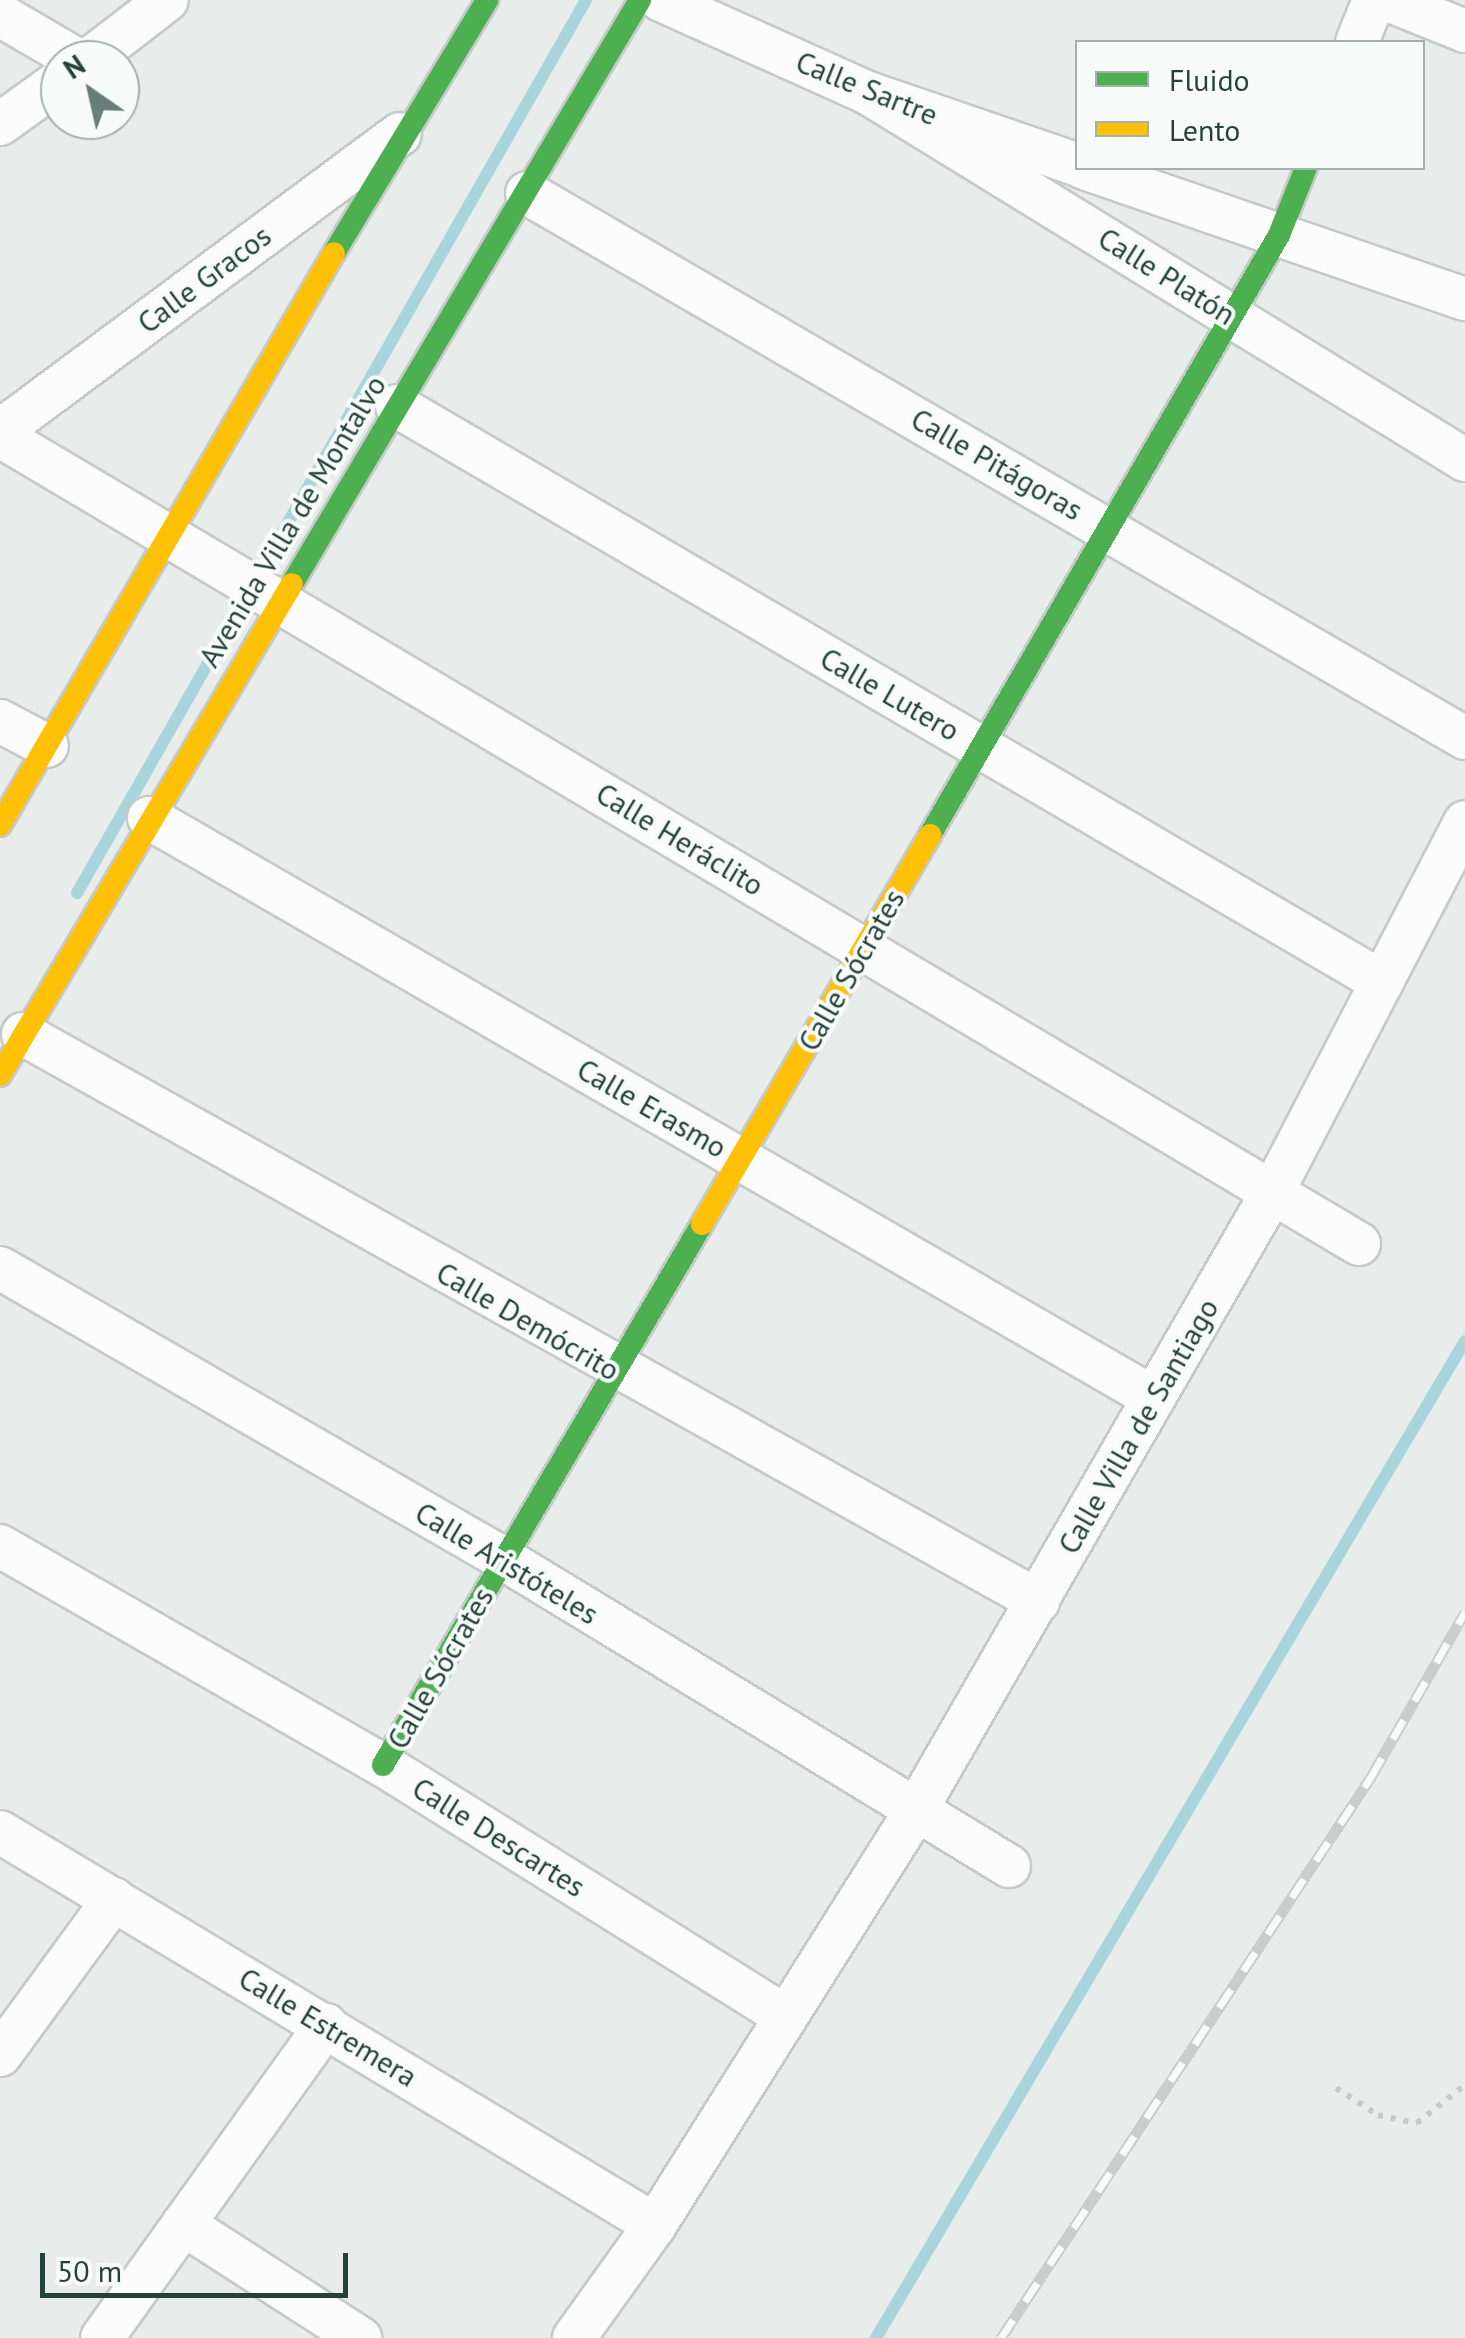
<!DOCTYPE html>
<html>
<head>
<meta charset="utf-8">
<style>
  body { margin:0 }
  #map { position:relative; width:1465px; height:2338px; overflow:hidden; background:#e8edeb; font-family:"PT Sans",sans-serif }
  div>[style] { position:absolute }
  .stream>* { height:12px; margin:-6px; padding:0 6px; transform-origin:6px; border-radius:6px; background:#a9d4db }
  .path>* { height:6px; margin-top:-3px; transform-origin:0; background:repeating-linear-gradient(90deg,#c3ccca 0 5px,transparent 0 13px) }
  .roads { filter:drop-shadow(2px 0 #c5cac8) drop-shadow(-2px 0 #c5cac8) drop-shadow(0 2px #c5cac8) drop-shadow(0 -2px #c5cac8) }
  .street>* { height:42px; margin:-21px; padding:0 21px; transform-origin:21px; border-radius:21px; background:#fcfcfc }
  .fast>* { height:22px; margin:-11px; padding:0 11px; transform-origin:11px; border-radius:11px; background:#4caf50 }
  .slow>* { height:22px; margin:-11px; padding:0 11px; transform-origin:11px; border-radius:11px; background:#ffc107 }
  .rail>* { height:11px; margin-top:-5.5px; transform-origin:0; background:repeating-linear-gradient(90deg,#f7fbf9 0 22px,#c9cdcc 0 44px); box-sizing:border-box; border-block:2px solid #c9cdcc }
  span { translate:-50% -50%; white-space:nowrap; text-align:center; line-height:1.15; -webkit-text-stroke:8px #f7fbf9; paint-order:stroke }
  .street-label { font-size:30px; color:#24423a }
  .legend { position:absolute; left:1075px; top:40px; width:350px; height:130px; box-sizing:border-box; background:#f7fbf9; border:2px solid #a3b1ad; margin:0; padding:12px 18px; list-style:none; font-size:30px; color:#24423a }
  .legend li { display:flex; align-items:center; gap:20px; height:50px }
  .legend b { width:50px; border:2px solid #a3b1ad }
  .north { position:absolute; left:40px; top:40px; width:100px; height:100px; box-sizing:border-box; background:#f7fbf9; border:2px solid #a3b1ad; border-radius:50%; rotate:326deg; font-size:28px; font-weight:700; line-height:40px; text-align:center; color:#24423a }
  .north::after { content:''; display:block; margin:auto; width:35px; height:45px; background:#697e78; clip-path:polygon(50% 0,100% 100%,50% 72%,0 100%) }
  .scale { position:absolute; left:40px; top:2253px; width:308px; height:45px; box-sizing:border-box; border:5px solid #24423a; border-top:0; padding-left:12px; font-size:30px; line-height:35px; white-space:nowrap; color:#24423a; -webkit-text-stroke:8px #f7fbf9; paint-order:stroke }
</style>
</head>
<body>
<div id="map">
  <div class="stream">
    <div style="left:270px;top:554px;width:638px;rotate:-60.3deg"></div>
    <div style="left:77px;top:893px;width:322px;rotate:-60.3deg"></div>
    <div style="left:876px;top:2338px;width:1158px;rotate:-59.43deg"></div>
  </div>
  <div class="path">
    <div style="left:1336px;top:2088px;width:50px;rotate:32.7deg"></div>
    <div style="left:1378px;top:2115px;width:40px;rotate:12deg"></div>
    <div style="left:1417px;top:2123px;width:61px;rotate:-38.4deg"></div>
  </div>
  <div class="roads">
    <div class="street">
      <div style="left:661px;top:0;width:227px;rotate:24.2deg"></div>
      <div style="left:868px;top:93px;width:222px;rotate:18.9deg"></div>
      <div style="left:1388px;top:0;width:83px;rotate:21.9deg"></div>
      <div style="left:0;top:15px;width:89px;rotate:30.3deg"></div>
      <div style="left:1357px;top:42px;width:45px;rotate:-68deg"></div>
      <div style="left:89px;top:60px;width:98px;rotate:-37.6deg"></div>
      <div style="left:868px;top:93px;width:701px;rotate:31.58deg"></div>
      <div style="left:0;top:124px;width:74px;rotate:-35.6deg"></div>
      <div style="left:1084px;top:168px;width:403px;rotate:19deg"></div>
      <div style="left:527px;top:193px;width:1085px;rotate:30.16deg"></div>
      <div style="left:397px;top:406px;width:1141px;rotate:30.32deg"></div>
      <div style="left:0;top:431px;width:498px;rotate:-36.6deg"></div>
      <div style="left:0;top:436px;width:1581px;rotate:30.73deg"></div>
      <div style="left:0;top:721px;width:53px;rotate:28deg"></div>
      <div style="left:149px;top:818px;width:1160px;rotate:29.99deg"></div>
      <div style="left:23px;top:1034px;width:1163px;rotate:29.19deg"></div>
      <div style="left:0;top:1268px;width:582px;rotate:30deg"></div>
      <div style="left:504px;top:1559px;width:591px;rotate:31.3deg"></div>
      <div style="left:0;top:1546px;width:441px;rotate:29.8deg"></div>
      <div style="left:383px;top:1765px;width:474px;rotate:32deg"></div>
      <div style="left:0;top:1832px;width:764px;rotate:30.96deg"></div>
      <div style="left:0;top:2055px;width:193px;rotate:-53.8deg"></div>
      <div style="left:183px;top:2224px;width:211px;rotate:32.8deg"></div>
      <div style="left:102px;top:2338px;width:385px;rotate:-54.4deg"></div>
      <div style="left:574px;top:2338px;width:139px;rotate:-54.4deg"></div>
      <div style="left:655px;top:2225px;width:490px;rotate:-57.8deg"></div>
      <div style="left:916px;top:1810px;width:712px;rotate:-60.02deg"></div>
      <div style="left:1272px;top:1193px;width:418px;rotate:-62.5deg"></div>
    </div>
    <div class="fast">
      <div style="left:334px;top:253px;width:296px;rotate:-58.8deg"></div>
      <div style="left:292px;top:584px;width:680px;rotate:-59.21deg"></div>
      <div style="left:930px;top:835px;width:694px;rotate:-59.81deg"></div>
      <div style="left:1279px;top:235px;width:72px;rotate:-68.1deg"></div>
      <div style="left:383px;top:1765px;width:628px;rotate:-59.47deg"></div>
    </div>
    <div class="slow">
      <div style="left:0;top:825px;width:662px;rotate:-59.72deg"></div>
      <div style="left:0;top:1075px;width:571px;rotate:-59.26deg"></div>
      <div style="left:702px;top:1224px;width:451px;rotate:-59.6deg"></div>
    </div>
  </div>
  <div class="rail">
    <div style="left:1001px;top:2338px;width:672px;rotate:-56.59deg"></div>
    <div style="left:1371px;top:1777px;width:190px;rotate:-60.3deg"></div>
  </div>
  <div class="street-label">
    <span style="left:867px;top:88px;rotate:22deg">Calle Sartre</span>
    <span style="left:1167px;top:276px;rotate:32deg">Calle Platón</span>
    <span style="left:204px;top:279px;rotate:-37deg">Calle Gracos</span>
    <span style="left:997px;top:464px;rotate:30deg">Calle Pitágoras</span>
    <span style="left:292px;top:521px;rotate:-59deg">Avenida Villa de Montalvo</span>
    <span style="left:890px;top:694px;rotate:30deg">Calle Lutero</span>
    <span style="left:680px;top:839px;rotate:31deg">Calle Heráclito</span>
    <span style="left:851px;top:970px;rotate:-60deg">Calle Sócrates</span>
    <span style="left:652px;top:1108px;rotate:30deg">Calle Erasmo</span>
    <span style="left:528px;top:1321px;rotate:30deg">Calle Demócrito</span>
    <span style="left:1138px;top:1426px;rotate:-60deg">Calle Villa de Santiago</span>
    <span style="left:507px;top:1563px;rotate:31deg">Calle Aristóteles</span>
    <span style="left:440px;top:1668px;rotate:-60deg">Calle Sócrates</span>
    <span style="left:499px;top:1837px;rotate:32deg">Calle Descartes</span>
    <span style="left:328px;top:2027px;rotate:31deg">Calle Estremera</span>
  </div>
  <ul class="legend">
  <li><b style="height:12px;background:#4caf50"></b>Fluido</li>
  <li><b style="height:12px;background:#ffc107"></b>Lento</li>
  </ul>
  <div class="north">N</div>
  <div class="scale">50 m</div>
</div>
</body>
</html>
